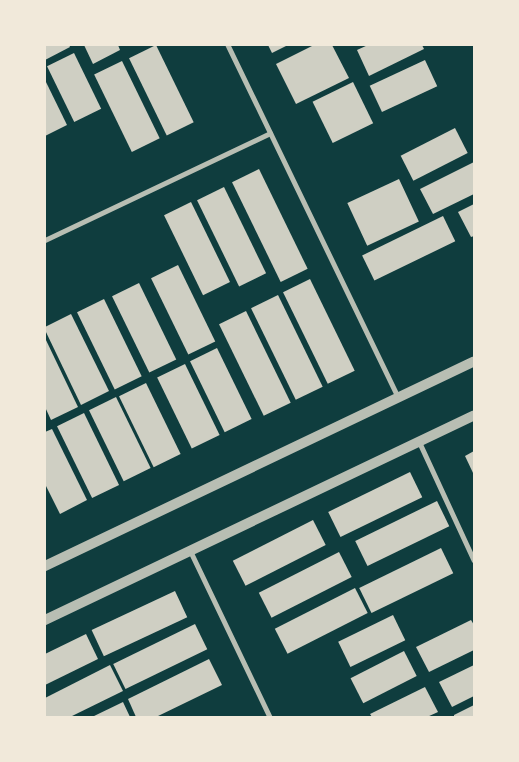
<!DOCTYPE html>
<html>
<head>
<meta charset="utf-8">
<style>
  body { margin:0 }
  #map { position:relative; width:519px; height:762px; overflow:hidden; background:#0f3d3e; font-family:Signika,sans-serif }
  div>[style] { position:absolute }
  .building>* { inset:0; background:#cfcfc3; transform-origin:0 0 }
  .service>* { height:4.5px; margin:-2.25px; padding:0 2.25px; transform-origin:2.25px; border-radius:2.25px; background:#b8beb3 }
  .tertiary>* { height:10px; margin:-5px; padding:0 5px; transform-origin:5px; border-radius:5px; background:#b8beb3 }
  span { translate:-50% -50%; white-space:nowrap; text-align:center; line-height:1.15; -webkit-text-stroke:6px #f1e9da; paint-order:stroke }
  .frame { position:absolute; inset:0; border:46px solid #f1e9da; pointer-events:none }
</style>
</head>
<body>
<div id="map">
  <div class="building">
    <div style="clip-path:polygon(45px 45px,69px 45px,70px 47px,45px 60px)"></div>
    <div style="clip-path:polygon(84px 45px,118px 45px,120px 50px,93px 64px)"></div>
    <div style="left:156px;top:45px;width:86px;height:30px;rotate:64deg"></div>
    <div style="clip-path:polygon(268px 45px,288px 45px,272px 53px)"></div>
    <div style="clip-path:polygon(314px 45px,332px 45px,349px 78px,296px 104px,276px 64px)"></div>
    <div style="clip-path:polygon(368px 45px,422px 45px,424px 49px,369px 76px,357px 50px)"></div>
    <div style="left:74px;top:53px;width:62px;height:30px;rotate:64deg"></div>
    <div style="left:425px;top:60px;width:29px;height:61px;rotate:65deg"></div>
    <div style="left:122px;top:61px;width:86px;height:31px;rotate:64deg"></div>
    <div style="clip-path:polygon(45px 80px,67px 125px,45px 136px)"></div>
    <div style="left:353px;top:82px;width:46px;height:45px;rotate:64deg"></div>
    <div style="left:455px;top:128px;width:28px;height:61px;rotate:63deg"></div>
    <div style="clip-path:polygon(474px 162px,474px 194px,433px 214px,420px 189px)"></div>
    <div style="left:259px;top:169px;width:111px;height:30px;rotate:64deg"></div>
    <div style="left:399px;top:179px;width:47px;height:57px;rotate:65deg"></div>
    <div style="left:224px;top:187px;width:96px;height:30px;rotate:64deg"></div>
    <div style="left:191px;top:202px;width:89px;height:30px;rotate:64deg"></div>
    <div style="clip-path:polygon(474px 204px,474px 236px,471px 237px,458px 212px)"></div>
    <div style="left:443px;top:216px;width:28px;height:90px;rotate:64deg"></div>
    <div style="left:178px;top:265px;width:85px;height:30px;rotate:64deg"></div>
    <div style="left:310px;top:279px;width:102px;height:30px;rotate:64deg"></div>
    <div style="left:139px;top:283px;width:85px;height:30px;rotate:64deg"></div>
    <div style="left:278px;top:295px;width:102px;height:30px;rotate:64deg"></div>
    <div style="left:104px;top:299px;width:86px;height:30px;rotate:64deg"></div>
    <div style="left:246px;top:311px;width:102px;height:30px;rotate:64deg"></div>
    <div style="clip-path:polygon(71px 314px,109px 391px,81px 405px,45px 330px,45px 327px)"></div>
    <div style="clip-path:polygon(45px 338px,78px 407px,51px 420px,45px 407px)"></div>
    <div style="left:217px;top:348px;width:79px;height:30px;rotate:64deg"></div>
    <div style="left:185px;top:364px;width:79px;height:31px;rotate:64deg"></div>
    <div style="left:146px;top:383px;width:79px;height:30px;rotate:64deg"></div>
    <div style="left:116px;top:397px;width:79px;height:30px;rotate:64deg"></div>
    <div style="left:84px;top:413px;width:80px;height:30px;rotate:64deg"></div>
    <div style="clip-path:polygon(52px 429px,87px 500px,60px 514px,45px 484px,45px 432px)"></div>
    <div style="clip-path:polygon(474px 451px,474px 475px,465px 456px)"></div>
    <div style="left:410px;top:472px;width:28px;height:91px;rotate:64deg"></div>
    <div style="left:437px;top:501px;width:28px;height:91px;rotate:64deg"></div>
    <div style="left:313px;top:520px;width:28px;height:90px;rotate:63deg"></div>
    <div style="left:441px;top:548px;width:28px;height:91px;rotate:64deg"></div>
    <div style="left:339px;top:552px;width:28px;height:90px;rotate:63deg"></div>
    <div style="left:355px;top:588px;width:28px;height:90px;rotate:63deg"></div>
    <div style="left:175px;top:591px;width:29px;height:92px;rotate:65deg"></div>
    <div style="left:393px;top:615px;width:28px;height:61px;rotate:64deg"></div>
    <div style="clip-path:polygon(471px 620px,474px 625px,474px 650px,429px 672px,416px 647px)"></div>
    <div style="left:195px;top:624px;width:28px;height:91px;rotate:64deg"></div>
    <div style="clip-path:polygon(86px 634px,98px 659px,45px 685px,45px 654px)"></div>
    <div style="left:404px;top:651px;width:28px;height:60px;rotate:63deg"></div>
    <div style="clip-path:polygon(209px 659px,222px 685px,156px 717px,136px 717px,128px 699px)"></div>
    <div style="clip-path:polygon(110px 665px,123px 691px,70px 717px,45px 717px,45px 698px)"></div>
    <div style="clip-path:polygon(474px 665px,474px 696px,452px 707px,439px 682px)"></div>
    <div style="clip-path:polygon(425px 687px,438px 712px,427px 717px,372px 717px,370px 714px)"></div>
    <div style="clip-path:polygon(123px 702px,130px 717px,92px 717px)"></div>
    <div style="clip-path:polygon(474px 705px,474px 717px,454px 717px,454px 715px)"></div>
  </div>
  <div class="service">
    <div style="left:228px;top:45px;width:390px;rotate:64.2deg"></div>
    <div style="left:45px;top:240px;width:249px;rotate:-25.4deg"></div>
    <div style="left:419px;top:441px;width:131px;rotate:65.2deg"></div>
    <div style="left:191px;top:552px;width:183px;rotate:64.4deg"></div>
  </div>
  <div class="tertiary">
    <div style="left:45px;top:566px;width:475px;rotate:-25.5deg"></div>
    <div style="left:45px;top:620px;width:475px;rotate:-25.5deg"></div>
  </div>
  <div class="frame"></div>
</div>
</body>
</html>
